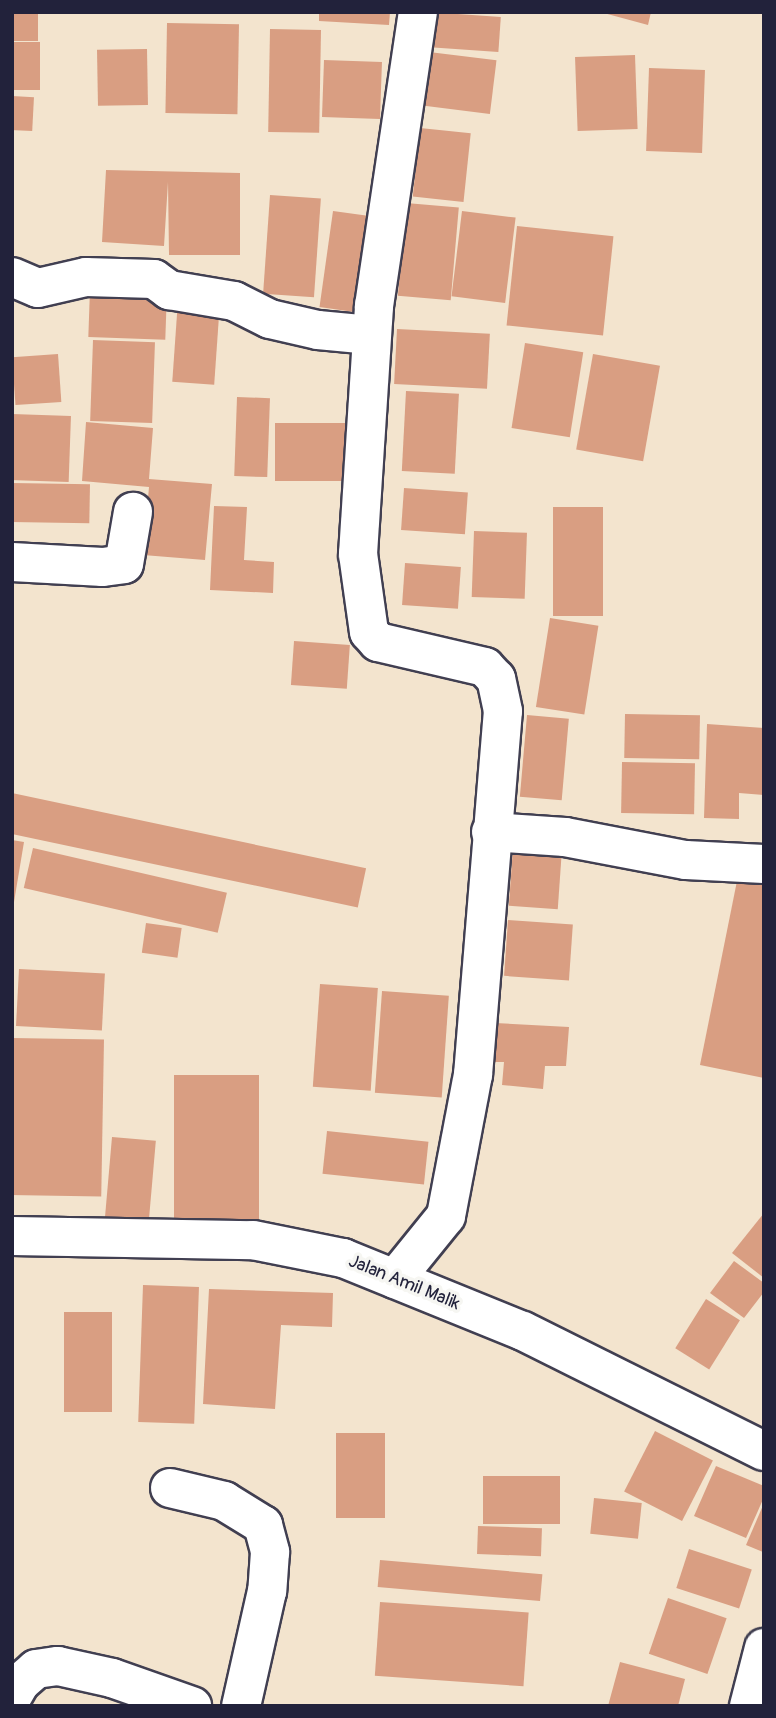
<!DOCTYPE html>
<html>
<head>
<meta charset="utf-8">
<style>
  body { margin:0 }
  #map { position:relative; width:776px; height:1718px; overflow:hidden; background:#f3e4ce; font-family:Pangolin,sans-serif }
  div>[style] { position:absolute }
  .building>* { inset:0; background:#d99e82; transform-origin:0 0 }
  .roads { filter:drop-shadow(2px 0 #413f51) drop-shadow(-2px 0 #413f51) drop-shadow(0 2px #413f51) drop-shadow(0 -2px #413f51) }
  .minor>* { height:38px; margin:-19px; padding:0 19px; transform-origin:19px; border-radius:19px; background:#fff }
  span { translate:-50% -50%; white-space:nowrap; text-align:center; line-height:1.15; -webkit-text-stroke:7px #f6f6f2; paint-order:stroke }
  .street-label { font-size:18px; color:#22223b }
  .frame { position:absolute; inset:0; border:14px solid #22223b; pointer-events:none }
</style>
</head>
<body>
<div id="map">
  <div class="building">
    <div style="left:12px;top:12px;width:26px;height:29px"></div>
    <div style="clip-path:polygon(319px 12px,390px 12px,389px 25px,319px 21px)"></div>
    <div style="left:429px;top:12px;width:72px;height:35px;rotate:4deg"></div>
    <div style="clip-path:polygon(600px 12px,651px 12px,648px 25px)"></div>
    <div style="left:167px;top:23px;width:72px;height:90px;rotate:1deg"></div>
    <div style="left:270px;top:29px;width:51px;height:103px;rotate:1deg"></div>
    <div style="left:12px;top:42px;width:28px;height:48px"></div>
    <div style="left:147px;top:49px;width:56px;height:50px;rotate:89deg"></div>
    <div style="left:429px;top:52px;width:68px;height:54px;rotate:7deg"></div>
    <div style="left:635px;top:55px;width:74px;height:60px;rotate:88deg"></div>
    <div style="left:324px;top:60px;width:58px;height:57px;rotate:2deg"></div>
    <div style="left:649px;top:68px;width:56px;height:83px;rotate:2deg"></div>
    <div style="left:12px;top:96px;width:22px;height:34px;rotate:3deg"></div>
    <div style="left:420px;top:128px;width:51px;height:69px;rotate:6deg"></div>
    <div style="clip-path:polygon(106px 170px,240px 173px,240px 255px,169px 255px,168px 182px,164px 246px,102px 242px)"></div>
    <div style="left:270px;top:195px;width:51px;height:99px;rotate:4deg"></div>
    <div style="left:406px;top:203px;width:53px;height:93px;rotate:5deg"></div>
    <div style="left:333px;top:211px;width:35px;height:97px;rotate:8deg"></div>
    <div style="left:462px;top:211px;width:54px;height:86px;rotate:7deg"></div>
    <div style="left:517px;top:226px;width:97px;height:100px;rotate:6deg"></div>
    <div style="left:90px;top:289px;width:77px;height:48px;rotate:2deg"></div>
    <div style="left:178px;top:300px;width:42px;height:82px;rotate:4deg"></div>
    <div style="left:397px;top:329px;width:93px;height:55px;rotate:3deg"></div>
    <div style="left:93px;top:340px;width:62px;height:81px;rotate:2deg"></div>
    <div style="left:525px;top:343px;width:59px;height:86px;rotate:9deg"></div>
    <div style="left:58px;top:354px;width:48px;height:46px;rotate:86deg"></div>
    <div style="left:593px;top:354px;width:68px;height:97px;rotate:10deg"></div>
    <div style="left:406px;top:391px;width:53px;height:80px;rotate:3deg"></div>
    <div style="left:237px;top:397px;width:33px;height:79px;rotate:2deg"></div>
    <div style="left:12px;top:414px;width:59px;height:66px;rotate:2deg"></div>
    <div style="clip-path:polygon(86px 422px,153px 428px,149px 479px,212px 484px,205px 560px,143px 555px,149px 487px,82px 481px)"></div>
    <div style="left:275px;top:423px;width:70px;height:58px"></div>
    <div style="left:12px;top:483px;width:78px;height:39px;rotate:1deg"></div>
    <div style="left:404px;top:488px;width:64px;height:42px;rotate:4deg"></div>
    <div style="clip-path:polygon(214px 506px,247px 507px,244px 560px,274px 562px,273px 593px,210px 590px)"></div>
    <div style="left:553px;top:507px;width:50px;height:109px"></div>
    <div style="left:474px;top:531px;width:53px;height:66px;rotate:2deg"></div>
    <div style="left:405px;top:563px;width:56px;height:42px;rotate:4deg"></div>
    <div style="left:550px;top:618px;width:49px;height:90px;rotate:9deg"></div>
    <div style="left:294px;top:641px;width:56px;height:44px;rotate:4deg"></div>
    <div style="left:625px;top:714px;width:75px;height:44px;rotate:1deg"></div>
    <div style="left:527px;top:715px;width:42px;height:82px;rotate:5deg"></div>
    <div style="clip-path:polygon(707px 724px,764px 728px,764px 795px,739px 793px,739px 819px,704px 818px)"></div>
    <div style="left:622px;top:762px;width:73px;height:51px;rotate:1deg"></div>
    <div style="left:12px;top:793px;width:362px;height:40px;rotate:12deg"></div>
    <div style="clip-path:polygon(12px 840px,24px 842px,14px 902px,12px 902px)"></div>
    <div style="left:513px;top:847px;width:49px;height:59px;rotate:4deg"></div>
    <div style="left:33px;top:848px;width:199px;height:41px;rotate:13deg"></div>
    <div style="clip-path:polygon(739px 871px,764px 876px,764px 1078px,700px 1065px)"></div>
    <div style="left:508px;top:920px;width:65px;height:56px;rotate:4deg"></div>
    <div style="left:146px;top:923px;width:36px;height:30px;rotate:8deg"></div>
    <div style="left:19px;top:969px;width:86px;height:57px;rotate:3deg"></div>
    <div style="left:320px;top:984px;width:58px;height:103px;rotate:4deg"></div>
    <div style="left:382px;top:991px;width:67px;height:102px;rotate:4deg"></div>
    <div style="clip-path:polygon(495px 1023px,569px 1027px,566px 1066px,545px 1066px,543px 1089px,502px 1085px,504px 1062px,491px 1062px)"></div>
    <div style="left:12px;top:1038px;width:92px;height:157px;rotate:1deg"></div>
    <div style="left:174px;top:1075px;width:85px;height:148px"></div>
    <div style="left:327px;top:1131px;width:102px;height:43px;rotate:6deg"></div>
    <div style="left:112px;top:1137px;width:44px;height:85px;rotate:5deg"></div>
    <div style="clip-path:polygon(764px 1213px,764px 1278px,732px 1253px)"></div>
    <div style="clip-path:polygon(734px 1261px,764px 1283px,764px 1292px,744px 1318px,710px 1293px)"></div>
    <div style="left:143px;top:1285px;width:56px;height:137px;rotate:2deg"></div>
    <div style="clip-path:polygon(209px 1289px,333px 1293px,332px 1327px,281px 1325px,275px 1409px,203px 1404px)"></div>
    <div style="left:706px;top:1299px;width:40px;height:58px;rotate:32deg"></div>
    <div style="left:64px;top:1312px;width:48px;height:100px"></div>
    <div style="left:655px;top:1431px;width:65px;height:68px;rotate:27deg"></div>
    <div style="left:336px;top:1433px;width:49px;height:85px"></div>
    <div style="clip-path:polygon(716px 1466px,764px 1486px,764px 1497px,746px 1538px,694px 1516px)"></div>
    <div style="left:483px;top:1476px;width:77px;height:48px"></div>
    <div style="left:594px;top:1498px;width:48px;height:36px;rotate:6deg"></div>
    <div style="clip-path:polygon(764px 1503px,764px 1551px,763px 1552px,746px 1545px)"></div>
    <div style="left:478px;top:1526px;width:64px;height:28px;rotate:2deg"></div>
    <div style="left:689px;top:1549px;width:66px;height:41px;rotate:18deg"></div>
    <div style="left:380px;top:1560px;width:163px;height:27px;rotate:5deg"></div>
    <div style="left:668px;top:1598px;width:62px;height:59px;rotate:19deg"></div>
    <div style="left:380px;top:1602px;width:149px;height:74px;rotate:4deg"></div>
    <div style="clip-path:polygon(620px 1662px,685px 1679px,678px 1706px,608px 1706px)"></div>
  </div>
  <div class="roads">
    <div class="minor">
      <div style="left:12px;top:277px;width:28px;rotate:23deg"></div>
      <div style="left:38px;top:288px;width:49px;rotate:-12.9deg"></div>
      <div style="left:86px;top:277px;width:68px;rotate:1.7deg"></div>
      <div style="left:154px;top:279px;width:19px;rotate:36deg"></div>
      <div style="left:169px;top:290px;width:66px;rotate:9.6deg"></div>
      <div style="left:234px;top:301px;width:40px;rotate:26.6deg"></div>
      <div style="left:270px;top:319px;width:49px;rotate:12.9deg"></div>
      <div style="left:318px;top:330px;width:53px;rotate:5.4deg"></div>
      <div style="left:12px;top:562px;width:91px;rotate:3.1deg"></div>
      <div style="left:103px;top:567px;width:21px;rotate:-8deg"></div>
      <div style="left:124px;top:564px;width:53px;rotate:-80.2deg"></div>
      <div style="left:491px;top:832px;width:74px;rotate:3.9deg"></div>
      <div style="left:565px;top:837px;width:123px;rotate:10.8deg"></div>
      <div style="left:686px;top:860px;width:78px;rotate:2.9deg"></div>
      <div style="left:12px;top:1236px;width:241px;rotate:1deg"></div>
      <div style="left:253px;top:1240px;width:92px;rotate:11.3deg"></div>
      <div style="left:343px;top:1258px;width:194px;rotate:22.1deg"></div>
      <div style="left:523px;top:1331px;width:269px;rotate:26.5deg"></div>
      <div style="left:395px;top:1279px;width:81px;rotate:-51deg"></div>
      <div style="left:446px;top:1216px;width:144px;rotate:-79.2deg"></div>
      <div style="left:473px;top:1075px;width:365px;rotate:-85.3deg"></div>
      <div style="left:503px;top:711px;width:33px;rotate:-102deg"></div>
      <div style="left:496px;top:679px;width:16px;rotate:-133deg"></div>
      <div style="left:485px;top:667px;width:110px;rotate:-166.8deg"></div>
      <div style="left:378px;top:642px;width:13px;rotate:-132deg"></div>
      <div style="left:369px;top:632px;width:79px;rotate:-98deg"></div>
      <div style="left:358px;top:554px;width:249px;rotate:-86.3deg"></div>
      <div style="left:374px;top:306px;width:297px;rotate:-81.5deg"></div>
      <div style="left:170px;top:1488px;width:56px;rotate:13.5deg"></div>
      <div style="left:224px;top:1501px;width:46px;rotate:31.6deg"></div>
      <div style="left:263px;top:1525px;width:28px;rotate:75deg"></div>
      <div style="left:270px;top:1552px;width:39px;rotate:94deg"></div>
      <div style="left:267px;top:1591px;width:118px;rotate:102.7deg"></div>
      <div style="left:12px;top:1697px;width:16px;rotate:-60deg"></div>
      <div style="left:20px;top:1683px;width:21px;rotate:-41deg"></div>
      <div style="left:36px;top:1669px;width:22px;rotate:-8deg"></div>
      <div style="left:58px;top:1666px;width:55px;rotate:12.5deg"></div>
      <div style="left:112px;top:1678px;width:85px;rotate:19.3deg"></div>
      <div style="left:749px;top:1706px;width:60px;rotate:-75.5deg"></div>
    </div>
  </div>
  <div class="street-label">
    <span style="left:404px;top:1283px;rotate:22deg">Jalan Amil Malik</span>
  </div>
  <div class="frame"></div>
</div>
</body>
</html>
